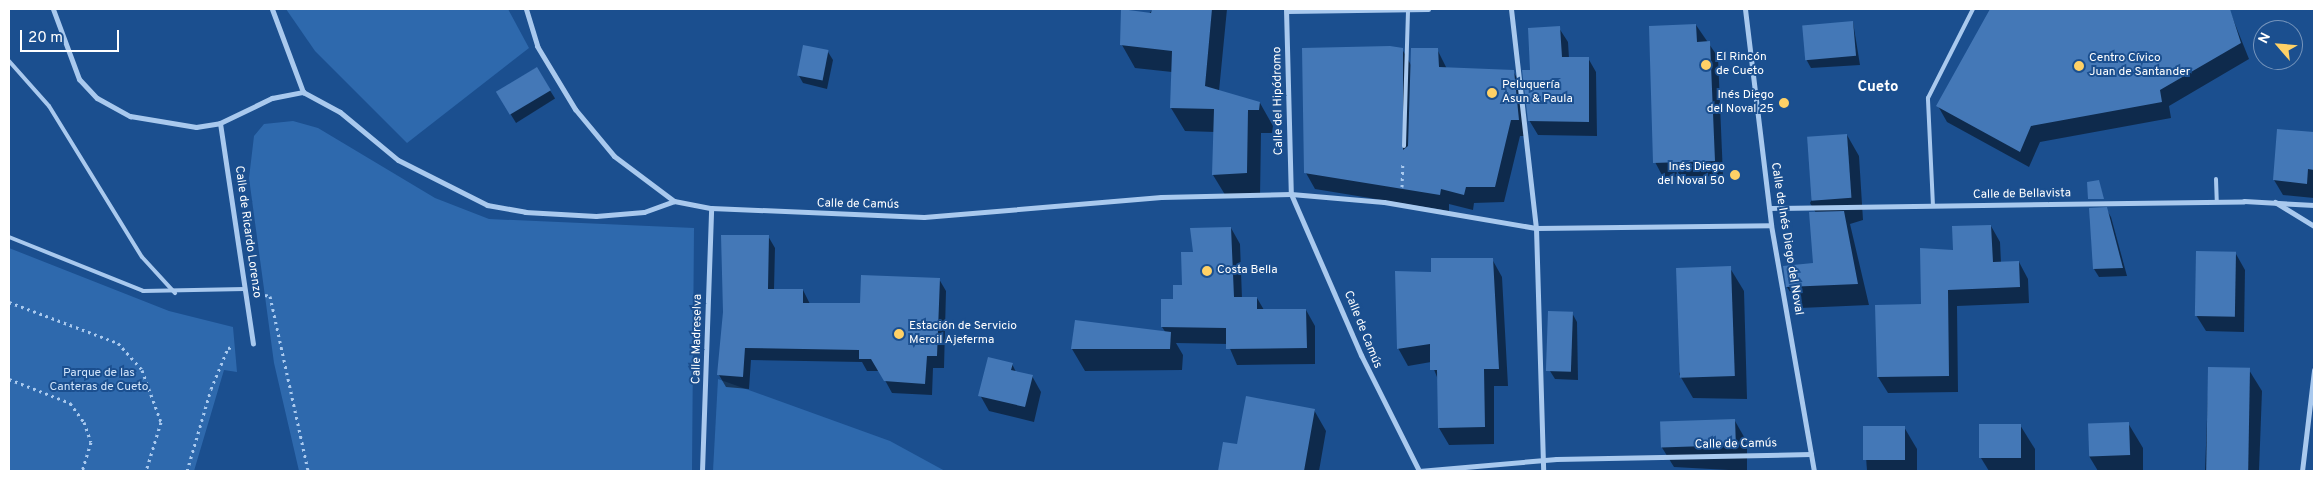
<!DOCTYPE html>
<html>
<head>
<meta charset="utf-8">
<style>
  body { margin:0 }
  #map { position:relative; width:2323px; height:480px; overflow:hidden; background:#1b4f8f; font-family:Overpass,sans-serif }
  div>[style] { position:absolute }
  .green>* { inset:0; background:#2e69ad }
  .shadow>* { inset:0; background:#0007; transform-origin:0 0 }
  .building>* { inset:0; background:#4478b7; transform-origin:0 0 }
  .path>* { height:3px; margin-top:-1.5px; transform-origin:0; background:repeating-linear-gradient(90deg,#a9c9ee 0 2.5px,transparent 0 6.5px) }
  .service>* { height:4px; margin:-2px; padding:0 2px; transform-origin:2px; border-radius:2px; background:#a9c9ee }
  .minor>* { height:5px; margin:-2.5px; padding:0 2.5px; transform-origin:2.5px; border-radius:2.5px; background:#a9c9ee }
  .dots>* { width:14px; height:14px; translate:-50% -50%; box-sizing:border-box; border:2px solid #1b4f8f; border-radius:50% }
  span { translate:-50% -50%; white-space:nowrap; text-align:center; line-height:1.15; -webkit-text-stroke:4px #1b4f8f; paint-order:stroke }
  .poi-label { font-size:12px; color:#fff }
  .left { translate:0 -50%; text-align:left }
  .right { translate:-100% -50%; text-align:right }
  .street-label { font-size:12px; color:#fff }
  .park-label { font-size:12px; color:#cfe3fa }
  .quarter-label { font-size:15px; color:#fff; font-weight:700 }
  .frame { position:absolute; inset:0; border:10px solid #fff; pointer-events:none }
  .north { position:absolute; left:2253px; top:20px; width:50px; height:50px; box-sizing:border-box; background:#1b4f8f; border:1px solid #7695bc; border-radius:50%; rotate:297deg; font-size:14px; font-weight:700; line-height:20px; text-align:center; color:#fff }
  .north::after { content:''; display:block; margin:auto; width:18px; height:22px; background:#ffd166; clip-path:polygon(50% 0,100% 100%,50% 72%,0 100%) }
  .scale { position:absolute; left:20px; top:30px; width:99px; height:22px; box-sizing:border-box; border:2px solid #fff; border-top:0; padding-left:6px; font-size:15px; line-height:18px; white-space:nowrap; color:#fff; -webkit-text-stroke:4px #1b4f8f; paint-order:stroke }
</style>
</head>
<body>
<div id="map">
  <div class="green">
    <div style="clip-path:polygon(286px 9px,508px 9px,529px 48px,407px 143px,315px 51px)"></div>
    <div style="clip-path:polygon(293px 121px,318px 128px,435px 198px,489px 219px,694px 228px,692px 471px,299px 471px,274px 363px,249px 178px,254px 136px,264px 124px)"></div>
    <div style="clip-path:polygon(9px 248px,169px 311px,233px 327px,237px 372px,224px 370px,194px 471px,9px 471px)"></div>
    <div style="clip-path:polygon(718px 379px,890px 441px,945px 471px,713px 471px)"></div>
  </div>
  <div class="shadow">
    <div style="clip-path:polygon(1153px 9px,1227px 9px,1219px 91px,1260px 103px,1273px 126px,1272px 133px,1261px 133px,1260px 196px,1227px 198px,1213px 175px,1215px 132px,1185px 131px,1171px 108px,1172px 72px,1135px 68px,1122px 45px)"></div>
    <div style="clip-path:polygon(1992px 9px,2200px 9px,2189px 24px,2229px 9px,2249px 59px,2169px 106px,2171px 118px,2040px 142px,2029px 167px,1947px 122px,1938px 106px)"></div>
    <div style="clip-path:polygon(1853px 22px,1860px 65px,1811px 68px,1806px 59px)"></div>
    <div style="clip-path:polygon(1696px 25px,1718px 57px,1723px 176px,1663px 177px,1655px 162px)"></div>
    <div style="clip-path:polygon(1559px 28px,1568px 42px,1569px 58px,1588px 58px,1596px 72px,1597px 136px,1538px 135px,1529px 120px,1531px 72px)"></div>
    <div style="clip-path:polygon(1402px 49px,1411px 65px,1437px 49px,1447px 69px,1513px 71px,1522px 87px,1528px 136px,1520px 136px,1504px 202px,1474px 203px,1473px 210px,1449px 204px,1449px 211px,1315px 189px,1306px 173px)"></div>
    <div style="clip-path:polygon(828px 52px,833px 60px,827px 89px,803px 83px,798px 74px)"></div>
    <div style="left:536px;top:68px;width:36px;height:46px;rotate:58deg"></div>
    <div style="clip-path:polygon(2279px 130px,2314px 133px,2314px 198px,2283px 195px,2274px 180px)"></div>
    <div style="clip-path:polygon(1847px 135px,1859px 156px,1863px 220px,1850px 224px,1869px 305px,1800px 308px,1787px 287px,1815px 264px,1816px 213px,1810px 203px)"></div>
    <div style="clip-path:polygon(2090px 209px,2106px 209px,2111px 217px,2127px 276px,2099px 277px,2094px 269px)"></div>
    <div style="clip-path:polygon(1991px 226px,2000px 242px,2001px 263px,2019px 262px,2028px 279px,2029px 303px,1957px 306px,1958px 392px,1888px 393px,1878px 377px,1955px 251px)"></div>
    <div style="clip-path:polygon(1231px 228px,1240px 244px,1242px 298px,1257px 298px,1264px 310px,1306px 310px,1315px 326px,1315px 364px,1237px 365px,1228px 344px,1176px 343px,1183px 355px,1182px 370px,1085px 371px,1072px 349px,1076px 322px,1166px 333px,1162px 327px,1183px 286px,1194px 253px)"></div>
    <div style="clip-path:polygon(768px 236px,775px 248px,774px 290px,803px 290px,810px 304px,861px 304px,939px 279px,946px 291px,944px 368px,933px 368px,932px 395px,892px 393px,880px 371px,867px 371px,862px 362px,751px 360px,749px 389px,726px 387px,719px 375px,725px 312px)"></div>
    <div style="clip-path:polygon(2236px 254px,2245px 270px,2244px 332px,2206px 331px,2196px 315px)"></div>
    <div style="clip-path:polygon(1492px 259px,1502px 277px,1508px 386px,1494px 386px,1494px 444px,1449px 445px,1439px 428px,1439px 382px,1431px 362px,1408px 366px,1398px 348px,1433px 273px)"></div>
    <div style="clip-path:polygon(1730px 268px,1744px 291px,1747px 399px,1693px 398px,1679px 374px)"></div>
    <div style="clip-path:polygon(1572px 313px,1577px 322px,1578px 380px,1555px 379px,1550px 371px)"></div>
    <div style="clip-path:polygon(1012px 364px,1016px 372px,1032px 376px,1041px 392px,1034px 422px,989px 411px,980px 395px)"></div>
    <div style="clip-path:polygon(2209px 368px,2249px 370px,2262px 391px,2259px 471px,2205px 471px)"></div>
    <div style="clip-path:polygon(1314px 410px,1326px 431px,1319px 471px,1205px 471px,1219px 471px,1238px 446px)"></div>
    <div style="clip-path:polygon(1735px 421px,1747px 442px,1747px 471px,1674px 467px,1661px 446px)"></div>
    <div style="clip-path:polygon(2128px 423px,2143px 448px,2143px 471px,2098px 471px,2089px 456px)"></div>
    <div style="clip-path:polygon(2020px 425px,2035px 449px,2035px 471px,1989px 471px,1981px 458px)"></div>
    <div style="clip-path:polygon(1904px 427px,1917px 449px,1917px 471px,1867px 471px,1864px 428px)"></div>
  </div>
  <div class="building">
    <div style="clip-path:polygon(1121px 9px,1151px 13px,1152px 9px,1212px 9px,1205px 86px,1260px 102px,1259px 110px,1248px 110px,1247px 173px,1212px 175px,1214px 109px,1170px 108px,1172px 51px,1120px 45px)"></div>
    <div style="clip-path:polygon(1990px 9px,2230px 9px,2241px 43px,2160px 90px,2162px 102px,2031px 126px,2020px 152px,1936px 106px)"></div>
    <div style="left:1853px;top:21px;width:35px;height:51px;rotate:85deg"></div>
    <div style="clip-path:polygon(1696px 24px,1697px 42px,1710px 41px,1715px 161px,1653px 163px,1649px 26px)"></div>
    <div style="clip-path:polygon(1560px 26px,1562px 57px,1589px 57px,1589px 122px,1528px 121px,1522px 70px,1530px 70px,1528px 28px)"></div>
    <div style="left:803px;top:45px;width:26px;height:31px;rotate:11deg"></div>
    <div style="clip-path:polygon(1390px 46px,1403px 48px,1403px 150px,1408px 146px,1411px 48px,1438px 48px,1439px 67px,1514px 70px,1519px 120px,1511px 120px,1495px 187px,1466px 187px,1464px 195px,1441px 189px,1440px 195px,1304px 173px,1302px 48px)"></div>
    <div style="left:537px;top:67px;width:27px;height:48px;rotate:59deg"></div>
    <div style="clip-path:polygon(2277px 129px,2314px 132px,2314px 170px,2308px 169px,2307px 184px,2273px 180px)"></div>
    <div style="left:1847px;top:134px;width:64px;height:40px;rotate:86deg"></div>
    <div style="clip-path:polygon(2099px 180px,2104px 199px,2088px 199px,2087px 182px)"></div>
    <div style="clip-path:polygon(2107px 207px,2123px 268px,2093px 269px,2089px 208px)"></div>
    <div style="clip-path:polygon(1844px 211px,1858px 284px,1786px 287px,1783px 266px,1813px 263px,1809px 212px)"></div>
    <div style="clip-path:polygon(1991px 225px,1993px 262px,2019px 261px,2020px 287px,1948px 290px,1949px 376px,1877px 377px,1875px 305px,1921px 304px,1920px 248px,1953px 250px,1952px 226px)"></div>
    <div style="clip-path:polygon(1231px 227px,1234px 297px,1257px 297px,1257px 309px,1306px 309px,1307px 348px,1226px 349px,1226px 328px,1161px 327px,1161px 299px,1173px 299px,1173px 285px,1182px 285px,1181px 252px,1193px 252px,1190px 228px)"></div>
    <div style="clip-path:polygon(721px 235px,769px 235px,768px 289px,803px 289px,803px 303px,860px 303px,861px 275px,940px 278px,937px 356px,927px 356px,925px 384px,884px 381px,871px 359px,859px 359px,859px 350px,745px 348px,743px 377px,717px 375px,723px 312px)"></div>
    <div style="left:2196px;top:251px;width:40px;height:65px;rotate:1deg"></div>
    <div style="clip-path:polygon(1431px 258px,1493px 258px,1499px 369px,1484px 369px,1485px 427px,1438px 428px,1437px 370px,1430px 370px,1430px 344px,1397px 349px,1395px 271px,1431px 272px)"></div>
    <div style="left:1731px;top:266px;width:110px;height:55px;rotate:88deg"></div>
    <div style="left:1548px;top:311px;width:25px;height:60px;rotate:2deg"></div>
    <div style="clip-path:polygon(1075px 320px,1171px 332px,1170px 349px,1071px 349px)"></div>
    <div style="clip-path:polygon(988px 357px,1013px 363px,1011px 370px,1033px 375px,1025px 407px,978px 396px)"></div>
    <div style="left:2208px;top:367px;width:42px;height:104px;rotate:1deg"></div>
    <div style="clip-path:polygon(1246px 396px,1315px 409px,1304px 471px,1218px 471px,1223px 442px,1237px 444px)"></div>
    <div style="left:1735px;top:419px;width:26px;height:75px;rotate:88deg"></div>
    <div style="left:2129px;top:422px;width:33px;height:41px;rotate:88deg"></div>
    <div style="left:1979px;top:424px;width:42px;height:34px"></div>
    <div style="left:1905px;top:426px;width:34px;height:42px;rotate:90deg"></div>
  </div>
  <div class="path">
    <div style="left:1402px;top:187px;width:24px;rotate:-88deg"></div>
    <div style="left:265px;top:295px;width:5px;rotate:11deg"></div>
    <div style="left:270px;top:296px;width:179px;rotate:77.7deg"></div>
    <div style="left:9px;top:302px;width:116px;rotate:20.6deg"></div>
    <div style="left:118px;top:343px;width:36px;rotate:48deg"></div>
    <div style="left:142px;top:370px;width:55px;rotate:69.9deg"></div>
    <div style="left:161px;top:422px;width:51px;rotate:107deg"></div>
    <div style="left:9px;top:379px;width:66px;rotate:21.5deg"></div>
    <div style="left:70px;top:403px;width:24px;rotate:54deg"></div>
    <div style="left:84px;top:422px;width:21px;rotate:71deg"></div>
    <div style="left:91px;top:442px;width:30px;rotate:107deg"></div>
    <div style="left:187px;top:471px;width:85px;rotate:-73.7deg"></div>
    <div style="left:211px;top:389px;width:44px;rotate:-67.5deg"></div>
    <div style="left:228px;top:348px;width:6px;rotate:-9deg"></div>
  </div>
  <div class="service">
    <div style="left:9px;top:61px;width:60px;rotate:48.4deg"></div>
    <div style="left:49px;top:106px;width:177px;rotate:58.4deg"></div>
    <div style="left:142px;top:257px;width:49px;rotate:47.5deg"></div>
    <div style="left:1404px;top:146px;width:137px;rotate:-88.3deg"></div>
    <div style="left:2216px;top:179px;width:23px;rotate:88deg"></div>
    <div style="left:1933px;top:206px;width:108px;rotate:-92.7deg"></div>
    <div style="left:1928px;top:98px;width:100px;rotate:-63.2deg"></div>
    <div style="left:9px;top:237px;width:144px;rotate:21.9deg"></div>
    <div style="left:143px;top:291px;width:102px;rotate:-1.1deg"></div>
  </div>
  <div class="minor">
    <div style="left:53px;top:9px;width:75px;rotate:69.6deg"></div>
    <div style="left:79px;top:79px;width:26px;rotate:47deg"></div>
    <div style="left:97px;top:98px;width:38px;rotate:29deg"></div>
    <div style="left:130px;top:116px;width:67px;rotate:9.5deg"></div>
    <div style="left:196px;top:127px;width:24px;rotate:-9deg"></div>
    <div style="left:220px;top:123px;width:58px;rotate:-25.7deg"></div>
    <div style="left:272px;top:98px;width:32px;rotate:-11deg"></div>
    <div style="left:303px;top:92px;width:42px;rotate:28.4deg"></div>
    <div style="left:340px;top:112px;width:75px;rotate:39.6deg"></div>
    <div style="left:398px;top:160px;width:100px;rotate:26.8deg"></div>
    <div style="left:487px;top:205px;width:39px;rotate:10deg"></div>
    <div style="left:525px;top:212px;width:71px;rotate:3.2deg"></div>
    <div style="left:596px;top:216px;width:48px;rotate:-4.8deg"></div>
    <div style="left:644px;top:212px;width:32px;rotate:-20deg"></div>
    <div style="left:272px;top:9px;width:89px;rotate:69.5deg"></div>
    <div style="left:526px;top:9px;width:39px;rotate:73deg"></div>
    <div style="left:537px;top:46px;width:74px;rotate:58.9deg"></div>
    <div style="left:575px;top:109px;width:61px;rotate:50.3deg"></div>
    <div style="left:614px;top:156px;width:75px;rotate:36.9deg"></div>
    <div style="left:674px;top:201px;width:38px;rotate:11deg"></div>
    <div style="left:711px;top:208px;width:213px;rotate:2.4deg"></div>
    <div style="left:924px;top:217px;width:238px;rotate:-4.8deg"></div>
    <div style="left:1161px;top:197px;width:130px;rotate:-1.3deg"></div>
    <div style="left:1291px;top:194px;width:93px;rotate:4.9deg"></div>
    <div style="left:1384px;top:202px;width:154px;rotate:9.7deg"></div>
    <div style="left:1536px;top:228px;width:235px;rotate:-0.7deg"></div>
    <div style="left:1286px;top:9px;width:185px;rotate:88.5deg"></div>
    <div style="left:1291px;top:194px;width:176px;rotate:66.5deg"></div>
    <div style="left:1361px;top:355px;width:130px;rotate:63.4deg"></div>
    <div style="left:1511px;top:9px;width:220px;rotate:83.5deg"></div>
    <div style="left:1536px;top:228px;width:243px;rotate:88.3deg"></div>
    <div style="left:1745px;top:9px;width:218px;rotate:83.1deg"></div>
    <div style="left:1771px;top:225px;width:250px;rotate:80.1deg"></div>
    <div style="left:1287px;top:11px;width:141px;rotate:-0.8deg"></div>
    <div style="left:220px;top:123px;width:223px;rotate:81.5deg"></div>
    <div style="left:2275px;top:202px;width:46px;rotate:31.6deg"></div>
    <div style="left:1770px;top:208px;width:474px;rotate:-0.8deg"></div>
    <div style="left:2244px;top:201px;width:70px;rotate:3.3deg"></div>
    <div style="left:702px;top:471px;width:263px;rotate:-88deg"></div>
    <div style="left:1419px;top:471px;width:138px;rotate:-5deg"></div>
    <div style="left:1556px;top:459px;width:255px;rotate:-1.1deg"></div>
    <div style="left:2302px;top:471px;width:102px;rotate:-83.2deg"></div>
  </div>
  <div class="dots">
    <div style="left:1706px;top:65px;background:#ffd166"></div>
    <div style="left:2079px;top:66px;background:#ffd166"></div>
    <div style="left:1492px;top:93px;background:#ffd166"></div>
    <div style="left:1784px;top:103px;background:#ffd166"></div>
    <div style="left:1735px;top:175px;background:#ffd166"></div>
    <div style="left:1207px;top:271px;background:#ffd166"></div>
    <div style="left:899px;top:334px;background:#ffd166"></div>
  </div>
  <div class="poi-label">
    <span class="left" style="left:1716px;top:65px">El Rincón<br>de Cueto</span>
    <span class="left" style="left:2089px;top:66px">Centro Cívico<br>Juan de Santander</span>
    <span class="left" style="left:1502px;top:93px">Peluquería<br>Asun &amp; Paula</span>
    <span class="right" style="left:1774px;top:103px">Inés Diego<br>del Noval 25</span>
    <span class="right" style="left:1725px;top:175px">Inés Diego<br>del Noval 50</span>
    <span class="left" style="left:1217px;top:271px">Costa Bella</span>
    <span class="left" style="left:909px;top:334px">Estación de Servicio<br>Meroil Ajeferma</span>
  </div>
  <div class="street-label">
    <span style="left:1279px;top:101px;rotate:-91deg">Calle del Hipódromo</span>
    <span style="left:2022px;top:195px;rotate:-1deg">Calle de Bellavista</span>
    <span style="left:858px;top:205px;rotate:1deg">Calle de Camús</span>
    <span style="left:247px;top:232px;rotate:82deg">Calle de Ricardo Lorenzo</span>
    <span style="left:1786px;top:239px;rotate:81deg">Calle de Inés Diego del Noval</span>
    <span style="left:1362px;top:330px;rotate:68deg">Calle de Camús</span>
    <span style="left:698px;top:339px;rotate:-89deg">Calle Madreselva</span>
    <span style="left:1736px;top:445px;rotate:-1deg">Calle de Camús</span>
  </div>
  <div class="park-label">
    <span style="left:99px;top:381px">Parque de las<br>Canteras de Cueto</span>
  </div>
  <div class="quarter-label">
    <span style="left:1878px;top:88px">Cueto</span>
  </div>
  <div class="frame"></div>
  <div class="north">N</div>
  <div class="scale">20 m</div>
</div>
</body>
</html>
